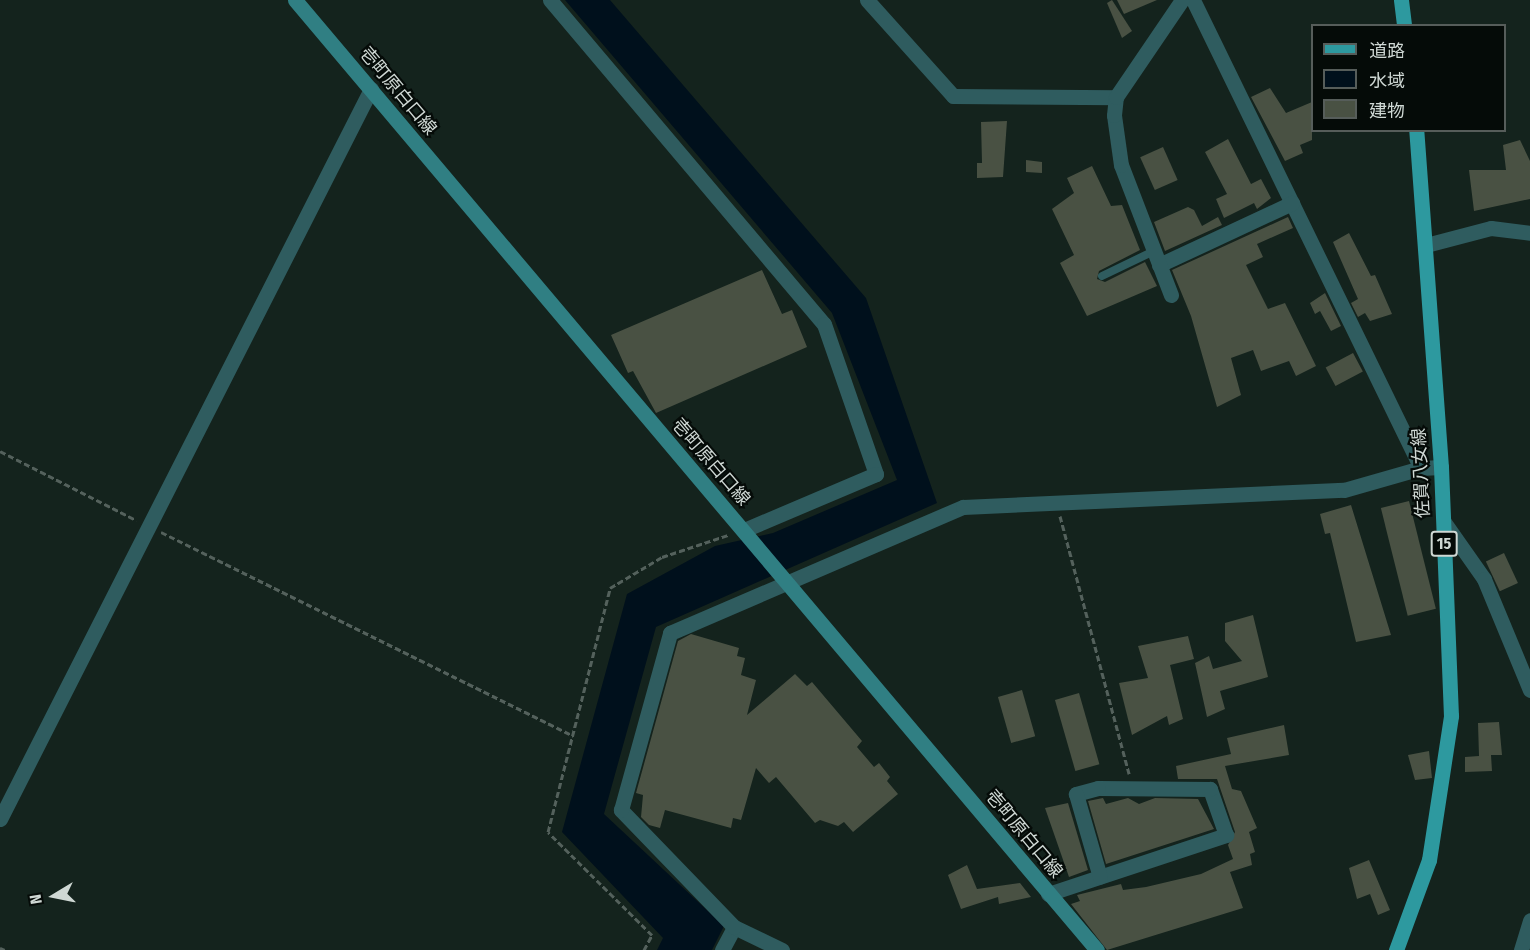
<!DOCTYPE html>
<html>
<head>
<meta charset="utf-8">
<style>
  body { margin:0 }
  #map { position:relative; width:1530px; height:950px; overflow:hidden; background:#14231d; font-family:"Fira Sans Condensed","Noto Sans JP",sans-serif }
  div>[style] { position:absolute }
  .water>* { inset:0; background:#00101c }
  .building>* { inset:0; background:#495143; transform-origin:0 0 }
  .path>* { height:3px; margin-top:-1.5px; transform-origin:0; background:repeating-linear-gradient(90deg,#54615c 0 6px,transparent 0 9px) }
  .lane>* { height:8px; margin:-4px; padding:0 4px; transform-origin:4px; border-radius:4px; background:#2f5c5f }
  .street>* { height:15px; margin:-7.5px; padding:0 7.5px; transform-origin:7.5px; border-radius:7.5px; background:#2f5c5f }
  .secondary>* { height:15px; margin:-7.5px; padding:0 7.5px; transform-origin:7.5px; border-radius:7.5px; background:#307f83 }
  .primary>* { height:15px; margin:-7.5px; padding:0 7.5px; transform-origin:7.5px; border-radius:7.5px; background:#2d999f }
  span { translate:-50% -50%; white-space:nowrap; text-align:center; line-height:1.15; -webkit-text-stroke:4.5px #050b08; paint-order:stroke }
  .shield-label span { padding:2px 4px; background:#050b08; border:2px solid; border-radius:4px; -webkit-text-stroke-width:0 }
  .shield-label { font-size:16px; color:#cfd8d4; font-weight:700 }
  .street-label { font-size:18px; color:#cfd8d4 }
  .legend { position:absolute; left:1311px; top:24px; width:195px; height:108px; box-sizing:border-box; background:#050b08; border:2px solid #565d5a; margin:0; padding:8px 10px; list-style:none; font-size:18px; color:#cfd8d4 }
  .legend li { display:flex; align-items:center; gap:12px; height:30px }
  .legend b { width:30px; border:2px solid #565d5a }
  .north { position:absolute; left:24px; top:866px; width:60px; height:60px; -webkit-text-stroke:4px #050b08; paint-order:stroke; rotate:260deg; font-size:16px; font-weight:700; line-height:24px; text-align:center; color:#cfd8d4 }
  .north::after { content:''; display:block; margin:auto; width:21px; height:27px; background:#cfd8d4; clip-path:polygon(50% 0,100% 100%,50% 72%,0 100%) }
</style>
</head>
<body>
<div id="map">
  <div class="water">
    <div style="clip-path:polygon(565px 0,610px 0,866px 298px,937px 503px,656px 627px,604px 814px,724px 926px,712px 950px,657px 950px,663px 938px,562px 832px,627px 594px,715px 546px,773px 533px,897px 480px,832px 313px)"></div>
  </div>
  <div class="building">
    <div style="clip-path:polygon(1112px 0,1132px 31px,1122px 38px,1107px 3px)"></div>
    <div style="clip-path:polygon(1117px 0,1157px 0,1124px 14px)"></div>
    <div style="clip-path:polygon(1270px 88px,1286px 113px,1312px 102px,1312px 140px,1300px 145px,1303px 153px,1285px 161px,1251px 97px)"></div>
    <div style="clip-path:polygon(1007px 121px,1003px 177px,977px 178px,977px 163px,982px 163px,981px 122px)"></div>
    <div style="clip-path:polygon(1228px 139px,1251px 184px,1261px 179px,1271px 198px,1257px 209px,1254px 203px,1224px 218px,1216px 199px,1227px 194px,1205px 152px)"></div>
    <div style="clip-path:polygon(1520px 140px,1530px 161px,1530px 199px,1474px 211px,1469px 170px,1506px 170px,1503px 145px)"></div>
    <div style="left:1163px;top:147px;width:36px;height:25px;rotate:66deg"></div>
    <div style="clip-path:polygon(1026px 160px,1042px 162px,1042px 173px,1026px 172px)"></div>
    <div style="clip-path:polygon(1092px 166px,1111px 206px,1122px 205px,1140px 250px,1099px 271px,1097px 279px,1105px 282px,1145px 262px,1157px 286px,1087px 316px,1060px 263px,1074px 255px,1052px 209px,1074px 193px,1067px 178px)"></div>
    <div style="clip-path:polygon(1188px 207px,1194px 210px,1202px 226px,1218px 217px,1222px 225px,1165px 251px,1154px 222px)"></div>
    <div style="clip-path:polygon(1288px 217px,1293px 228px,1257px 244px,1263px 257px,1246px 265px,1268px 309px,1285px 303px,1316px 366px,1296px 376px,1289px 361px,1261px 371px,1253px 350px,1231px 358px,1241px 395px,1217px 407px,1191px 316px,1172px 270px)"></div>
    <div style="clip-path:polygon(1349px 233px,1371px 276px,1375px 275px,1392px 314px,1370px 321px,1365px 313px,1358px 317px,1351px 303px,1358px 299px,1333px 242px)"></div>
    <div style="clip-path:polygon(762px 270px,782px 314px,792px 310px,807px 347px,656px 413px,633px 371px,628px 373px,611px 335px)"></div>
    <div style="clip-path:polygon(1325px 293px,1341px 326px,1331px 331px,1320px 311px,1315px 314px,1310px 303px)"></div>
    <div style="left:1353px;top:353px;width:21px;height:31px;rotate:62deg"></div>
    <div style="left:1409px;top:501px;width:111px;height:29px;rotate:76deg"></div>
    <div style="clip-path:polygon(1351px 505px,1391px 635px,1356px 642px,1330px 533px,1325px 534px,1320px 514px)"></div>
    <div style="left:1504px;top:553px;width:33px;height:20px;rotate:65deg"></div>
    <div style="clip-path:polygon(1253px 615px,1268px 677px,1220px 691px,1225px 709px,1207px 717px,1195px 663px,1209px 656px,1213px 669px,1242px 661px,1225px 641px,1225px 623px)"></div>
    <div style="clip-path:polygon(691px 634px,739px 648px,737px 656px,745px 658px,741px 675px,756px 680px,747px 715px,795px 674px,807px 686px,812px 682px,862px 741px,857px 747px,874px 767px,879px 763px,890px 777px,887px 781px,898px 794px,853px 832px,844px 822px,838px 826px,820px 820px,815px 823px,776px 777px,769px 783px,756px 768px,741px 820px,733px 818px,731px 828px,665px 810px,660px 828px,649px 825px,641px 817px,643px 795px,636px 793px,678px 641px)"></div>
    <div style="clip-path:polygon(1188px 636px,1194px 659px,1170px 665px,1183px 719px,1169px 725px,1167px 716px,1132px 735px,1119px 683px,1148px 678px,1138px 646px)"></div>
    <div style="left:1022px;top:690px;width:48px;height:25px;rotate:74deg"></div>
    <div style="left:1079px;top:693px;width:74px;height:25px;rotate:74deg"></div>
    <div style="clip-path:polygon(1499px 722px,1502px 755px,1491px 755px,1492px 771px,1465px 772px,1465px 757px,1479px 756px,1478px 723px)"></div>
    <div style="clip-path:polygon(1284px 725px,1289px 755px,1225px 766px,1232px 789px,1241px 791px,1257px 828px,1249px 832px,1255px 852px,1250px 854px,1252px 865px,1230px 872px,1243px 908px,1107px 950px,1071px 904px,1080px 901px,1077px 895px,1121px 884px,1123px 890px,1146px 887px,1201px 874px,1233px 859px,1228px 845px,1235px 832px,1217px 779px,1178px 779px,1176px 766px,1231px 754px,1227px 738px)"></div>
    <div style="clip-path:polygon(1429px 751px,1432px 778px,1415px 780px,1408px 755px)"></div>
    <div style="clip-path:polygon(1103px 798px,1106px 804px,1128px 798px,1139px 804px,1155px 798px,1198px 799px,1214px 829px,1106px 864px,1088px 801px)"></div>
    <div style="clip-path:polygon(1068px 803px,1088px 870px,1069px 877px,1045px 808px)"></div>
    <div style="clip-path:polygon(1369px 860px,1390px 910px,1378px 915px,1370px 894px,1357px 899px,1349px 868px)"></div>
    <div style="clip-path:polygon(967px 865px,977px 889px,1020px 883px,1031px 897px,999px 904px,998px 897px,961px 909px,948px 875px)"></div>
  </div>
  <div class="path">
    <div style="left:0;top:451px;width:153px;rotate:26.9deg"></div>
    <div style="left:1060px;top:516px;width:267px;rotate:75deg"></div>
    <div style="left:161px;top:532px;width:460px;rotate:26.3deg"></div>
    <div style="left:0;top:948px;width:5px;rotate:22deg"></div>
    <div style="left:644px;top:950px;width:17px;rotate:-62deg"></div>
    <div style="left:652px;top:935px;width:146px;rotate:-135.3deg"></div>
    <div style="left:548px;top:832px;width:252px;rotate:-75.7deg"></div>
    <div style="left:610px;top:588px;width:61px;rotate:-30.8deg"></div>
    <div style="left:662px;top:557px;width:70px;rotate:-18.4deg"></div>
  </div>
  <div class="lane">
    <div style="left:1102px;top:276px;width:58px;rotate:-25.7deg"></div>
  </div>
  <div class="street">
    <div style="left:550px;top:0;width:424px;rotate:49.8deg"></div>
    <div style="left:824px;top:324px;width:159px;rotate:70.9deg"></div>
    <div style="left:876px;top:474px;width:143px;rotate:157deg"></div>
    <div style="left:867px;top:0;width:129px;rotate:48.1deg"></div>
    <div style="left:953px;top:96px;width:163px;rotate:0.4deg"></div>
    <div style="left:1193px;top:0;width:521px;rotate:64.03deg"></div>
    <div style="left:1426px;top:245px;width:67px;rotate:-14.7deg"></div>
    <div style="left:1491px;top:228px;width:39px;rotate:7deg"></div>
    <div style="left:1159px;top:265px;width:147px;rotate:-25deg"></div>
    <div style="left:1171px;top:295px;width:139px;rotate:-111deg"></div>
    <div style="left:1121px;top:165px;width:50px;rotate:-98deg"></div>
    <div style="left:1114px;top:115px;width:18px;rotate:-84deg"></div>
    <div style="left:1116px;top:97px;width:117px;rotate:-55.8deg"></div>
    <div style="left:1444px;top:522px;width:70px;rotate:54.9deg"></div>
    <div style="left:1484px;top:579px;width:120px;rotate:67.5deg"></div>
    <div style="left:0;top:819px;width:819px;rotate:-63.06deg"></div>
    <div style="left:1048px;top:894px;width:188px;rotate:-18.3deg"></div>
    <div style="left:1226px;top:835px;width:49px;rotate:-109.2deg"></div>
    <div style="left:1210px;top:789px;width:112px;rotate:-179.5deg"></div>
    <div style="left:1098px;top:788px;width:23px;rotate:165deg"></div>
    <div style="left:1076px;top:794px;width:86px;rotate:73.9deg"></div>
    <div style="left:722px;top:950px;width:26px;rotate:-62deg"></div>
    <div style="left:782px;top:950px;width:53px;rotate:-154.4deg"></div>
    <div style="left:734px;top:927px;width:163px;rotate:-134deg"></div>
    <div style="left:621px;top:810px;width:184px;rotate:-74.5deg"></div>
    <div style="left:670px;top:633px;width:319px;rotate:-23.3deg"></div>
    <div style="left:963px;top:507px;width:381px;rotate:-2.6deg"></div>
    <div style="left:1344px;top:490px;width:80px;rotate:-15.9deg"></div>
    <div style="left:1421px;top:468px;width:20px;rotate:-3deg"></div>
    <div style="left:1521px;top:950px;width:31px;rotate:-73deg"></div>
  </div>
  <div class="secondary">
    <div style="left:295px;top:0;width:1243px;rotate:49.83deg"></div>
  </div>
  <div class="primary">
    <div style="left:1401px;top:0;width:26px;rotate:83deg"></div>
    <div style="left:1396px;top:950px;width:96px;rotate:-69.9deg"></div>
    <div style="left:1429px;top:860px;width:146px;rotate:-81.3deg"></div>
    <div style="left:1451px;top:716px;width:249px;rotate:-92.3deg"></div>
    <div style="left:1441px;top:467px;width:338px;rotate:-94.2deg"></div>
  </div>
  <div class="shield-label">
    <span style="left:1444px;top:544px">15</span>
  </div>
  <div class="street-label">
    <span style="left:398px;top:91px;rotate:50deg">壱町原白口線</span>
    <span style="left:711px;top:462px;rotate:49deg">壱町原白口線</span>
    <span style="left:1421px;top:473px;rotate:-93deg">佐賀八女線</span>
    <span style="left:1024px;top:834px;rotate:50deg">壱町原白口線</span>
  </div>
  <ul class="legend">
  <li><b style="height:8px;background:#2d999f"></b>道路</li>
  <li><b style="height:16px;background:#00101c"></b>水域</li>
  <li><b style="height:16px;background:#495143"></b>建物</li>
  </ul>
  <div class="north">N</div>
</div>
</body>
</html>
